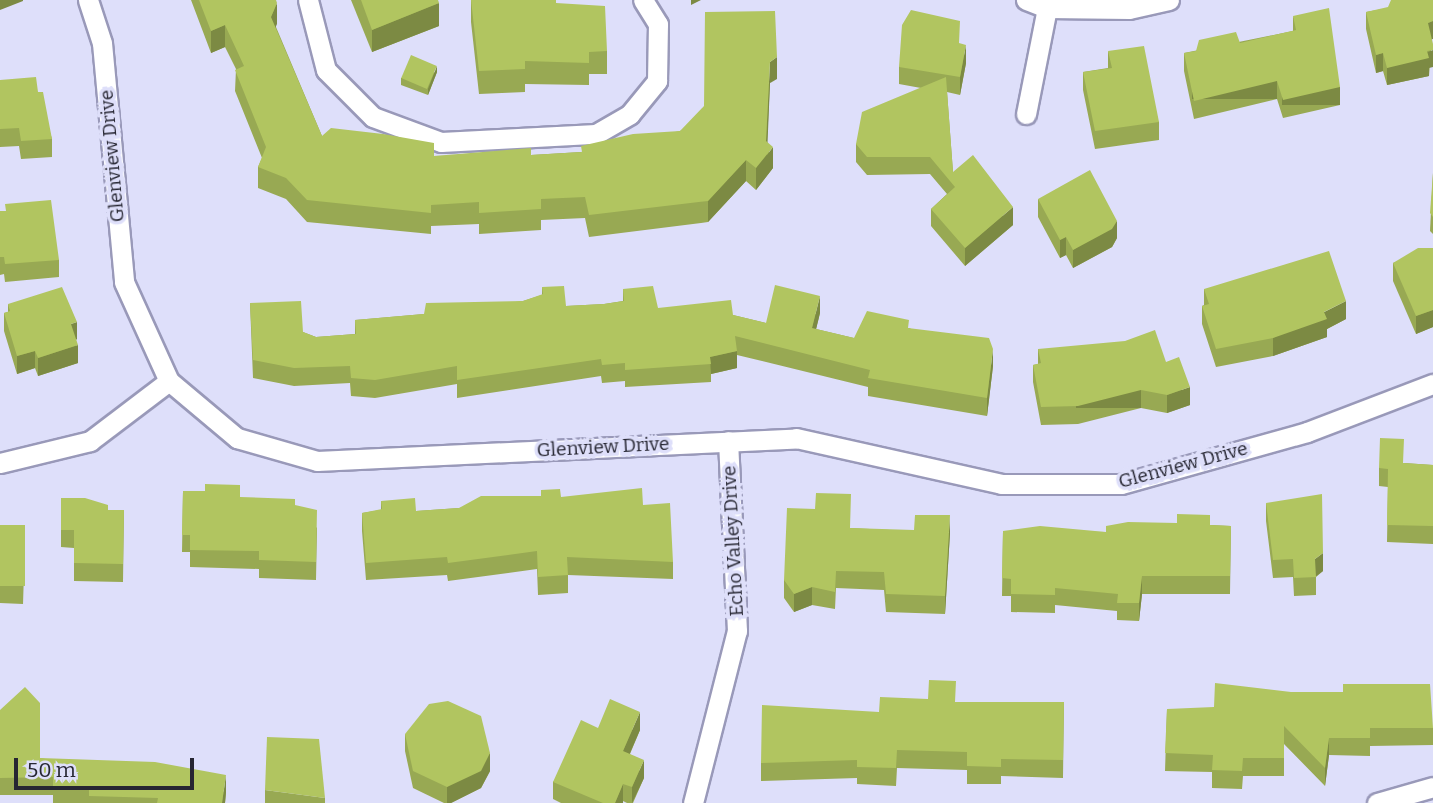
<!DOCTYPE html>
<html>
<head>
<meta charset="utf-8">
<style>
  body { margin:0 }
  #map { position:relative; width:1433px; height:803px; overflow:hidden; background:#dedffa; font-family:Bitter,serif }
  div>[style] { position:absolute }
  .roads { filter:drop-shadow(2px 0 #9999b9) drop-shadow(-2px 0 #9999b9) drop-shadow(0 2px #9999b9) drop-shadow(0 -2px #9999b9) }
  .street>* { height:19px; margin:-9.5px; padding:0 9.5px; transform-origin:9.5px; border-radius:9.5px; background:#fff }
  .wall>* { inset:0; background:#98a953 }
  .shaded-wall>* { inset:0; background:#7c8a43; transform-origin:0 0 }
  .building>* { inset:0; background:#b1c560; transform-origin:0 0 }
  span { translate:-50% -50%; white-space:nowrap; text-align:center; line-height:1.15; -webkit-text-stroke:7px #dedffa; paint-order:stroke }
  .street-label { font-size:19px; color:#262632 }
  .scale { position:absolute; left:14px; top:758px; width:180px; height:32px; box-sizing:border-box; border:4px solid #262632; border-top:0; padding-left:9px; font-size:21px; line-height:24px; white-space:nowrap; color:#262632; -webkit-text-stroke:5px #dedffa; paint-order:stroke }
</style>
</head>
<body>
<div id="map">
  <div class="roads">
    <div class="street">
      <div style="left:88px;top:0;width:45px;rotate:72deg"></div>
      <div style="left:102px;top:43px;width:240px;rotate:84.7deg"></div>
      <div style="left:124px;top:282px;width:109px;rotate:65.6deg"></div>
      <div style="left:169px;top:381px;width:89px;rotate:40deg"></div>
      <div style="left:237px;top:438px;width:83px;rotate:16deg"></div>
      <div style="left:317px;top:461px;width:480px;rotate:-2.7deg"></div>
      <div style="left:796px;top:438px;width:210px;rotate:12.6deg"></div>
      <div style="left:1001px;top:484px;width:120px"></div>
      <div style="left:1121px;top:484px;width:193px;rotate:-15.6deg"></div>
      <div style="left:1307px;top:432px;width:135px;rotate:-20.9deg"></div>
      <div style="left:308px;top:0;width:72px;rotate:75.6deg"></div>
      <div style="left:326px;top:70px;width:66px;rotate:45deg"></div>
      <div style="left:373px;top:117px;width:72px;rotate:20.2deg"></div>
      <div style="left:441px;top:142px;width:155px;rotate:-3deg"></div>
      <div style="left:596px;top:134px;width:39px;rotate:-30deg"></div>
      <div style="left:630px;top:114px;width:43px;rotate:-50.7deg"></div>
      <div style="left:657px;top:81px;width:57px;rotate:-89deg"></div>
      <div style="left:658px;top:24px;width:28px;rotate:-122deg"></div>
      <div style="left:1026px;top:0;width:22px;rotate:21deg"></div>
      <div style="left:1047px;top:8px;width:82px;rotate:0.7deg"></div>
      <div style="left:1129px;top:9px;width:41px;rotate:-12.7deg"></div>
      <div style="left:1026px;top:114px;width:108px;rotate:-78.8deg"></div>
      <div style="left:0;top:463px;width:93px;rotate:-13.7deg"></div>
      <div style="left:90px;top:441px;width:99px;rotate:-37.2deg"></div>
      <div style="left:693px;top:803px;width:178px;rotate:-75.7deg"></div>
      <div style="left:737px;top:631px;width:190px;rotate:-92.7deg"></div>
      <div style="left:1377px;top:803px;width:58px;rotate:-15.9deg"></div>
    </div>
  </div>
  <div class="wall">
    <div style="clip-path:polygon(191px 0,276px 0,276px 27px,322px 136px,434px 156px,531px 155px,581px 152px,680px 131px,777px 79px,770px 83px,767px 142px,773px 168px,756px 190px,746px 181px,708px 222px,589px 237px,585px 218px,541px 220px,541px 230px,479px 234px,479px 224px,431px 226px,431px 234px,307px 222px,286px 199px,258px 188px,258px 167px,262px 158px,235px 91px,236px 69px,225px 47px,211px 53px)"></div>
    <div style="clip-path:polygon(351px 0,438px 0,439px 26px,372px 52px)"></div>
    <div style="clip-path:polygon(471px 0,556px 3px,607px 51px,607px 74px,589px 74px,589px 85px,525px 84px,525px 92px,479px 94px,471px 22px)"></div>
    <div style="clip-path:polygon(1433px 0,1433px 39px,1432px 39px,1429px 76px,1387px 85px,1383px 71px,1376px 73px,1366px 29px,1366px 12px)"></div>
    <div style="clip-path:polygon(1293px 16px,1340px 105px,1283px 118px,1277px 99px,1194px 119px,1184px 71px,1184px 53px,1293px 31px)"></div>
    <div style="clip-path:polygon(960px 44px,966px 63px,960px 95px,947px 92px,953px 172px,1013px 225px,965px 266px,931px 226px,931px 209px,947px 194px,930px 174px,867px 175px,856px 162px,856px 144px,921px 88px,899px 84px,899px 67px)"></div>
    <div style="clip-path:polygon(1108px 51px,1159px 122px,1159px 140px,1095px 149px,1083px 90px,1083px 72px,1108px 68px)"></div>
    <div style="clip-path:polygon(437px 72px,428px 95px,401px 85px,401px 78px)"></div>
    <div style="clip-path:polygon(0 80px,38px 92px,52px 139px,52px 157px,21px 159px,19px 146px,0 147px)"></div>
    <div style="clip-path:polygon(1433px 173px,1433px 234px,1430px 231px)"></div>
    <div style="clip-path:polygon(1038px 199px,1117px 238px,1112px 247px,1073px 268px,1066px 255px,1060px 258px,1038px 217px)"></div>
    <div style="clip-path:polygon(0 211px,59px 260px,59px 277px,5px 282px,4px 274px,0 275px)"></div>
    <div style="clip-path:polygon(1433px 248px,1433px 327px,1416px 334px,1393px 281px,1393px 263px)"></div>
    <div style="clip-path:polygon(542px 287px,566px 306px,604px 304px,623px 301px,623px 289px,658px 308px,733px 315px,766px 323px,820px 313px,816px 329px,854px 338px,909px 328px,993px 366px,987px 416px,868px 396px,868px 387px,737px 355px,737px 368px,711px 374px,711px 382px,625px 387px,625px 381px,602px 383px,601px 376px,457px 398px,457px 384px,375px 398px,351px 396px,350px 383px,294px 386px,253px 378px,250px 303px,303px 332px,316px 337px,355px 334px,355px 320px,424px 314px,523px 301px,542px 295px)"></div>
    <div style="clip-path:polygon(1204px 289px,1346px 319px,1327px 329px,1327px 337px,1273px 356px,1216px 367px,1202px 324px,1202px 306px,1204px 305px)"></div>
    <div style="clip-path:polygon(8px 304px,77px 339px,76px 340px,78px 363px,38px 376px,35px 368px,17px 374px,4px 331px,4px 313px,8px 312px)"></div>
    <div style="clip-path:polygon(1038px 349px,1166px 362px,1190px 405px,1167px 413px,1141px 408px,1078px 424px,1041px 425px,1033px 382px,1033px 365px,1038px 364px)"></div>
    <div style="clip-path:polygon(1404px 463px,1433px 465px,1433px 544px,1387px 542px,1388px 487px,1379px 486px,1379px 468px)"></div>
    <div style="clip-path:polygon(183px 491px,295px 506px,317px 528px,316px 580px,259px 578px,259px 569px,190px 567px,190px 552px,182px 552px)"></div>
    <div style="clip-path:polygon(561px 497px,643px 505px,673px 562px,673px 579px,568px 575px,568px 593px,538px 595px,537px 569px,448px 581px,447px 575px,366px 580px,362px 531px,362px 513px,381px 510px,381px 501px,416px 511px,459px 508px)"></div>
    <div style="clip-path:polygon(61px 498px,108px 510px,124px 510px,123px 582px,74px 581px,74px 548px,61px 547px)"></div>
    <div style="clip-path:polygon(1266px 503px,1323px 571px,1316px 577px,1316px 595px,1294px 596px,1293px 577px,1273px 578px,1266px 521px)"></div>
    <div style="clip-path:polygon(0 525px,25px 543px,23px 604px,0 603px)"></div>
    <div style="clip-path:polygon(1210px 525px,1231px 526px,1230px 594px,1142px 594px,1139px 621px,1117px 620px,1117px 611px,1055px 605px,1055px 613px,1011px 612px,1011px 596px,1002px 596px,1003px 531px,1106px 532px)"></div>
    <div style="clip-path:polygon(850px 528px,950px 533px,945px 614px,886px 612px,884px 590px,836px 588px,835px 609px,812px 605px,794px 612px,784px 598px,784px 580px)"></div>
    <div style="clip-path:polygon(956px 702px,1064px 702px,1063px 778px,1001px 776px,1001px 784px,967px 784px,967px 770px,897px 768px,896px 786px,857px 784px,857px 778px,761px 781px,761px 763px,879px 712px)"></div>
    <div style="clip-path:polygon(1167px 709px,1433px 728px,1433px 745px,1370px 746px,1370px 756px,1329px 755px,1325px 786px,1284px 744px,1284px 776px,1243px 776px,1242px 789px,1212px 788px,1212px 772px,1165px 771px)"></div>
    <div style="clip-path:polygon(0 710px,40px 758px,226px 792px,225px 803px,53px 803px,53px 795px,0 795px)"></div>
    <div style="clip-path:polygon(598px 728px,640px 730px,630px 754px,644px 778px,633px 803px,627px 803px,623px 801px,623px 803px,561px 803px,553px 799px,553px 782px)"></div>
    <div style="clip-path:polygon(405px 734px,490px 771px,481px 788px,451px 803px,444px 803px,413px 788px,405px 751px)"></div>
    <div style="clip-path:polygon(265px 790px,325px 798px,325px 803px,265px 803px)"></div>
  </div>
  <div class="shaded-wall">
    <div style="clip-path:polygon(0 0,23px 0,23px 1px,0 10px)"></div>
    <div style="clip-path:polygon(691px 0,701px 0,691px 5px)"></div>
    <div style="clip-path:polygon(277px 3px,277px 24px,271px 38px,271px 17px)"></div>
    <div style="clip-path:polygon(439px 3px,439px 26px,372px 52px,372px 30px)"></div>
    <div style="clip-path:polygon(1433px 21px,1433px 39px,1428px 40px,1428px 23px)"></div>
    <div style="clip-path:polygon(225px 25px,225px 47px,211px 53px,211px 31px)"></div>
    <div style="clip-path:polygon(966px 45px,966px 63px,960px 95px,960px 77px)"></div>
    <div style="clip-path:polygon(1433px 50px,1433px 67px,1429px 68px,1429px 76px,1387px 85px,1387px 68px)"></div>
    <div style="clip-path:polygon(1383px 53px,1383px 71px,1376px 73px,1376px 55px)"></div>
    <div style="clip-path:polygon(777px 57px,777px 79px,770px 83px,767px 155px,773px 147px,773px 168px,756px 190px,756px 168px,766px 141px,770px 62px)"></div>
    <div style="clip-path:polygon(437px 66px,437px 72px,428px 95px,428px 89px)"></div>
    <div style="left:1277px;top:81px;width:18px;height:85px;rotate:90deg"></div>
    <div style="left:1340px;top:87px;width:18px;height:58px;rotate:90deg"></div>
    <div style="clip-path:polygon(746px 160px,746px 181px,708px 222px,708px 201px)"></div>
    <div style="clip-path:polygon(1013px 207px,1013px 225px,965px 266px,965px 248px)"></div>
    <div style="clip-path:polygon(1117px 221px,1117px 238px,1112px 247px,1073px 268px,1073px 250px)"></div>
    <div style="clip-path:polygon(1066px 237px,1066px 255px,1060px 258px,1060px 240px)"></div>
    <div style="clip-path:polygon(820px 296px,820px 313px,812px 346px,812px 328px)"></div>
    <div style="clip-path:polygon(1346px 301px,1346px 319px,1327px 329px,1327px 337px,1273px 356px,1273px 338px)"></div>
    <div style="clip-path:polygon(1433px 310px,1433px 327px,1416px 334px,1416px 316px)"></div>
    <div style="clip-path:polygon(77px 322px,77px 339px,71px 341px,71px 324px)"></div>
    <div style="clip-path:polygon(78px 345px,78px 363px,38px 376px,38px 358px)"></div>
    <div style="clip-path:polygon(993px 349px,993px 366px,987px 416px,987px 398px)"></div>
    <div style="clip-path:polygon(35px 351px,35px 368px,17px 374px,17px 356px)"></div>
    <div style="clip-path:polygon(737px 351px,737px 368px,711px 374px,710px 357px)"></div>
    <div style="clip-path:polygon(1190px 387px,1190px 405px,1167px 413px,1167px 395px)"></div>
    <div style="left:1141px;top:390px;width:18px;height:65px;rotate:90deg"></div>
    <div style="clip-path:polygon(950px 515px,950px 533px,945px 614px,945px 596px)"></div>
    <div style="clip-path:polygon(1323px 553px,1323px 571px,1315px 577px,1315px 559px)"></div>
    <div style="clip-path:polygon(1142px 576px,1142px 594px,1139px 621px,1139px 603px)"></div>
    <div style="clip-path:polygon(812px 587px,812px 605px,794px 612px,794px 594px)"></div>
    <div style="clip-path:polygon(640px 712px,640px 730px,623px 769px,623px 751px)"></div>
    <div style="clip-path:polygon(1329px 738px,1329px 755px,1325px 786px,1325px 768px)"></div>
    <div style="clip-path:polygon(490px 753px,490px 771px,481px 788px,451px 803px,447px 803px,447px 787px)"></div>
    <div style="clip-path:polygon(644px 760px,644px 778px,632px 803px,632px 787px)"></div>
    <div style="clip-path:polygon(226px 775px,226px 792px,225px 803px,222px 803px)"></div>
    <div style="clip-path:polygon(623px 784px,623px 803px,615px 803px)"></div>
  </div>
  <div class="building">
    <div style="clip-path:polygon(199px 0,276px 0,277px 3px,271px 17px,322px 136px,331px 128px,383px 134px,434px 143px,434px 156px,531px 148px,531px 155px,582px 152px,581px 146px,633px 134px,680px 131px,704px 106px,705px 12px,775px 11px,777px 57px,770px 62px,766px 141px,773px 147px,756px 168px,746px 160px,708px 201px,589px 215px,585px 197px,541px 199px,541px 209px,479px 213px,479px 202px,431px 205px,431px 213px,307px 200px,286px 178px,258px 167px,266px 147px,235px 70px,244px 66px,225px 25px,211px 31px)"></div>
    <div style="clip-path:polygon(361px 0,438px 0,439px 3px,372px 30px)"></div>
    <div style="clip-path:polygon(471px 0,556px 0,556px 3px,605px 6px,607px 51px,589px 52px,589px 63px,525px 61px,525px 69px,479px 71px)"></div>
    <div style="clip-path:polygon(1391px 0,1433px 0,1433px 21px,1428px 23px,1433px 44px,1433px 50px,1427px 51px,1429px 58px,1387px 68px,1383px 53px,1376px 55px,1366px 12px,1388px 7px)"></div>
    <div style="clip-path:polygon(1329px 8px,1340px 87px,1283px 100px,1277px 81px,1194px 101px,1184px 53px,1196px 51px,1199px 40px,1236px 32px,1240px 43px,1296px 30px,1293px 16px)"></div>
    <div style="clip-path:polygon(911px 10px,960px 21px,959px 43px,966px 45px,960px 77px,899px 67px,902px 25px)"></div>
    <div style="clip-path:polygon(1144px 46px,1159px 122px,1095px 131px,1083px 72px,1112px 68px,1108px 51px)"></div>
    <div style="left:411px;top:55px;width:28px;height:25px;rotate:23deg"></div>
    <div style="clip-path:polygon(36px 77px,38px 92px,43px 92px,52px 139px,21px 141px,19px 128px,0 129px,0 80px)"></div>
    <div style="clip-path:polygon(946px 77px,953px 172px,973px 155px,1013px 207px,965px 248px,931px 209px,955px 187px,930px 157px,867px 157px,856px 144px,862px 112px)"></div>
    <div style="clip-path:polygon(1090px 170px,1117px 221px,1112px 229px,1073px 250px,1066px 237px,1060px 240px,1038px 199px)"></div>
    <div style="clip-path:polygon(1433px 173px,1433px 217px,1430px 213px)"></div>
    <div style="clip-path:polygon(51px 200px,59px 260px,5px 264px,4px 257px,0 257px,0 211px,6px 211px,5px 204px)"></div>
    <div style="clip-path:polygon(1418px 248px,1433px 248px,1433px 310px,1416px 316px,1393px 263px)"></div>
    <div style="clip-path:polygon(1329px 251px,1346px 301px,1324px 312px,1327px 319px,1273px 338px,1216px 349px,1202px 306px,1209px 304px,1204px 289px)"></div>
    <div style="clip-path:polygon(775px 285px,820px 296px,812px 328px,854px 338px,867px 311px,909px 320px,908px 328px,989px 338px,993px 349px,987px 398px,868px 378px,870px 370px,735px 336px,737px 351px,710px 357px,711px 364px,625px 370px,625px 363px,602px 365px,601px 359px,457px 380px,457px 366px,375px 380px,351px 378px,350px 366px,294px 368px,253px 360px,250px 303px,301px 301px,303px 332px,316px 337px,356px 334px,355px 320px,424px 314px,426px 303px,523px 301px,543px 294px,542px 287px,564px 286px,566px 306px,604px 304px,624px 301px,623px 289px,653px 286px,658px 308px,731px 300px,733px 315px,766px 323px)"></div>
    <div style="clip-path:polygon(62px 287px,77px 322px,71px 324px,78px 345px,38px 358px,35px 351px,17px 356px,4px 313px,10px 311px,8px 304px)"></div>
    <div style="clip-path:polygon(1155px 330px,1166px 362px,1179px 357px,1190px 387px,1167px 395px,1141px 390px,1078px 406px,1041px 407px,1033px 365px,1041px 363px,1038px 349px,1125px 341px)"></div>
    <div style="clip-path:polygon(1380px 438px,1404px 439px,1403px 463px,1433px 465px,1433px 526px,1387px 525px,1388px 469px,1379px 468px)"></div>
    <div style="clip-path:polygon(205px 484px,240px 485px,240px 497px,295px 499px,295px 505px,317px 510px,316px 562px,259px 560px,259px 551px,190px 550px,190px 535px,182px 535px,183px 491px,205px 491px)"></div>
    <div style="clip-path:polygon(642px 488px,643px 505px,670px 503px,673px 562px,567px 557px,568px 575px,538px 577px,537px 551px,448px 563px,447px 557px,366px 563px,362px 513px,382px 509px,381px 501px,415px 498px,416px 511px,459px 508px,481px 496px,541px 496px,541px 490px,560px 489px,561px 497px)"></div>
    <div style="clip-path:polygon(816px 493px,851px 494px,850px 528px,914px 530px,915px 515px,950px 515px,945px 596px,886px 594px,884px 572px,836px 571px,835px 592px,812px 587px,794px 594px,784px 580px,787px 508px,815px 509px)"></div>
    <div style="clip-path:polygon(1322px 494px,1323px 553px,1315px 559px,1316px 577px,1294px 578px,1293px 559px,1273px 560px,1266px 503px)"></div>
    <div style="clip-path:polygon(61px 498px,85px 498px,108px 505px,108px 510px,124px 510px,123px 564px,74px 563px,74px 530px,61px 530px)"></div>
    <div style="clip-path:polygon(1177px 514px,1210px 515px,1210px 525px,1231px 526px,1230px 576px,1142px 576px,1139px 603px,1117px 603px,1118px 594px,1055px 588px,1055px 595px,1011px 594px,1011px 579px,1002px 578px,1003px 531px,1040px 526px,1106px 532px,1106px 526px,1128px 522px,1177px 523px)"></div>
    <div style="left:0;top:525px;width:25px;height:61px"></div>
    <div style="clip-path:polygon(929px 680px,956px 681px,955px 702px,1064px 702px,1063px 760px,1001px 759px,1001px 767px,967px 766px,967px 752px,897px 750px,896px 768px,857px 767px,857px 760px,761px 763px,762px 705px,879px 712px,880px 697px,928px 699px)"></div>
    <div style="clip-path:polygon(1215px 683px,1291px 692px,1343px 692px,1343px 684px,1430px 684px,1433px 728px,1370px 728px,1370px 738px,1329px 738px,1325px 768px,1284px 726px,1284px 758px,1243px 758px,1242px 771px,1212px 770px,1213px 755px,1165px 753px,1167px 709px,1214px 707px)"></div>
    <div style="clip-path:polygon(25px 687px,40px 703px,40px 758px,155px 762px,226px 775px,222px 803px,157px 803px,158px 798px,89px 796px,89px 788px,53px 787px,53px 777px,0 778px,0 710px)"></div>
    <div style="clip-path:polygon(610px 699px,640px 712px,623px 751px,644px 760px,632px 787px,623px 784px,615px 803px,603px 803px,553px 782px,581px 720px,598px 728px)"></div>
    <div style="clip-path:polygon(448px 701px,481px 716px,490px 753px,481px 771px,447px 787px,413px 771px,405px 734px,429px 704px)"></div>
    <div style="clip-path:polygon(267px 737px,319px 739px,325px 798px,265px 790px)"></div>
  </div>
  <div class="street-label">
    <span style="left:112px;top:156px;rotate:-95deg">Glenview Drive</span>
    <span style="left:603px;top:447px;rotate:-3deg">Glenview Drive</span>
    <span style="left:1183px;top:465px;rotate:-15deg">Glenview Drive</span>
    <span style="left:733px;top:541px;rotate:-93deg">Echo Valley Drive</span>
  </div>
  <div class="scale">50 m</div>
</div>
</body>
</html>
